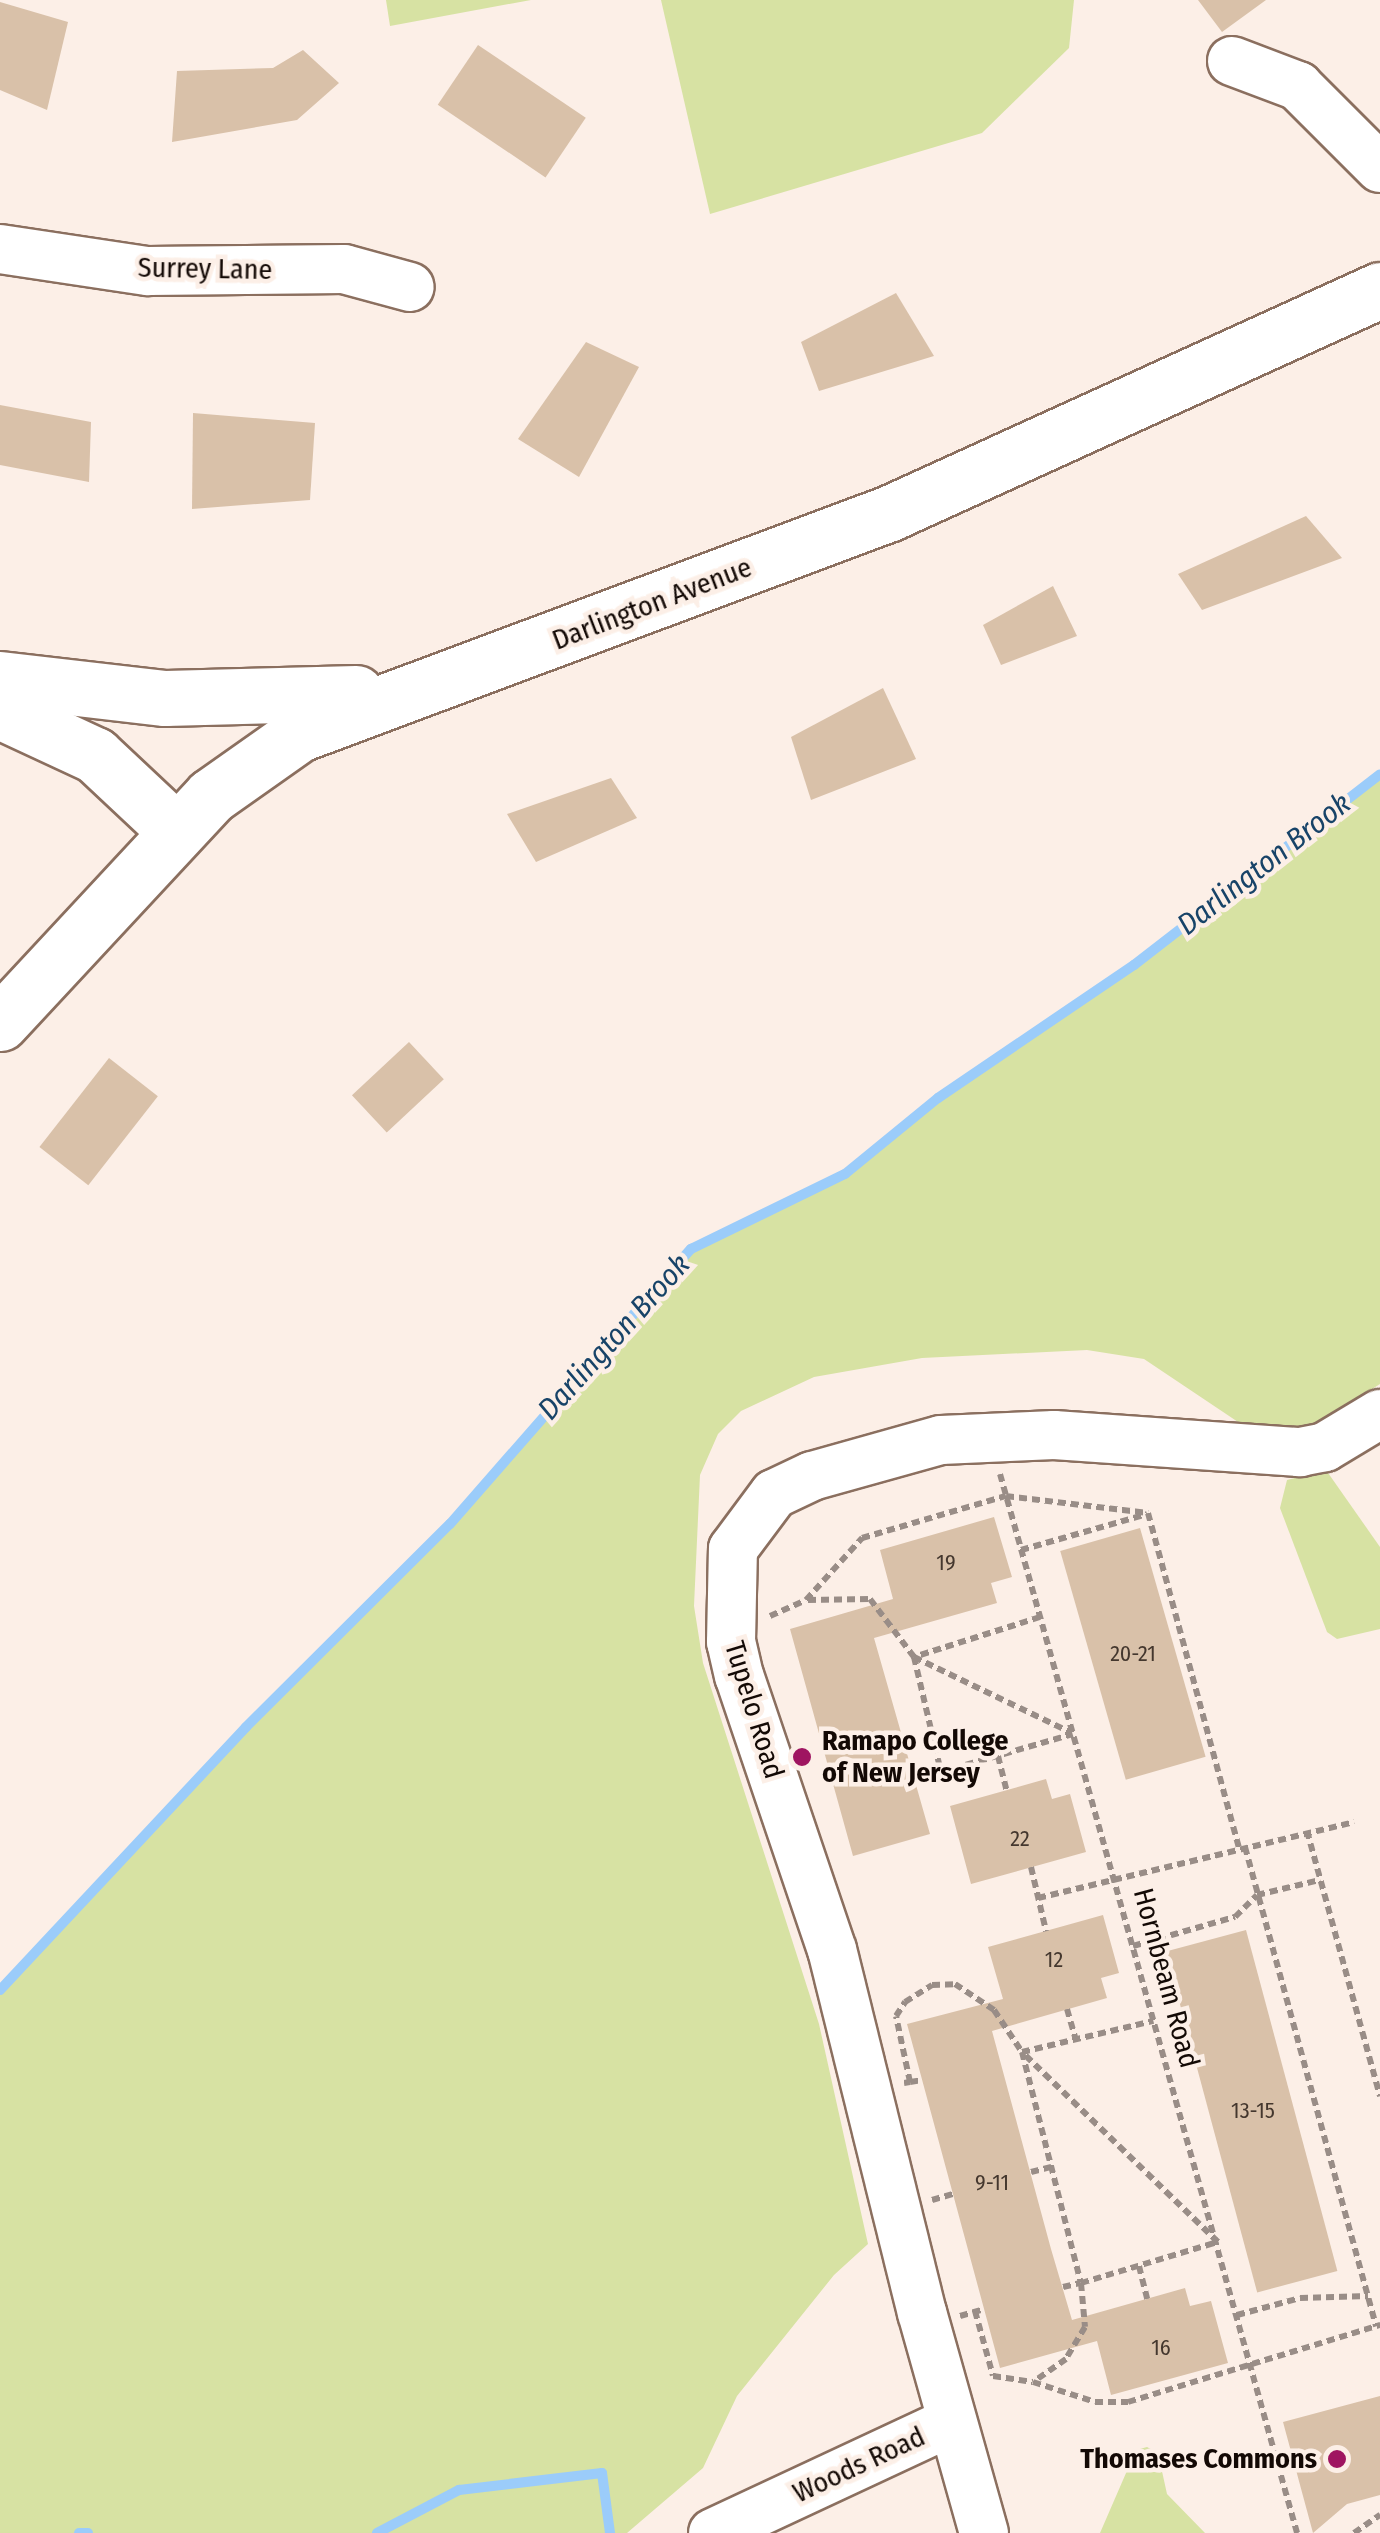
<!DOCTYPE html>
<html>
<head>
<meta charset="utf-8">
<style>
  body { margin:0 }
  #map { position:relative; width:1380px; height:2533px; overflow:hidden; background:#fcefe7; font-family:"Fira Sans Condensed",sans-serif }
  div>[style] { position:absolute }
  .green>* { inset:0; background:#d7e2a3 }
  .stream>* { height:10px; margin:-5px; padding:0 5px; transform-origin:5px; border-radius:5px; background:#9bccfa }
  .building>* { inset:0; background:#d9c1a9; transform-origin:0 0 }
  .path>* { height:6px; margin-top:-3px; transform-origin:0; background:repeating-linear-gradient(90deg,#998d87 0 8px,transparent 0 13px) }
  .roads { filter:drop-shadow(2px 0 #8b6f5f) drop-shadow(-2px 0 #8b6f5f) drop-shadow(0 2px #8b6f5f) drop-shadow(0 -2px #8b6f5f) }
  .minor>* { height:48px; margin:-24px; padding:0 24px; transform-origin:24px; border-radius:24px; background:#fff }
  .major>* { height:55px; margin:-27.5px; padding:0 27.5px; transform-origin:27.5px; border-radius:27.5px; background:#fff }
  .dots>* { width:28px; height:28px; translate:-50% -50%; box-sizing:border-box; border:5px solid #fcefe7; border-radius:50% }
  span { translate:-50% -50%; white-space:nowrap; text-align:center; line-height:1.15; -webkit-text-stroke:9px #fcefe7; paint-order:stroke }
  .number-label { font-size:22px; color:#44372e }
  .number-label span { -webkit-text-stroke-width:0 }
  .street-label { font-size:28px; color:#130905 }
  .poi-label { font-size:28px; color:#130905; font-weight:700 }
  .left { translate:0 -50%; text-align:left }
  .right { translate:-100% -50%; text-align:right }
  .water-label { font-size:30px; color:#174368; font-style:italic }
</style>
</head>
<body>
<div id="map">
  <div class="green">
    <div style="clip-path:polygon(386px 0,531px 0,390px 26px)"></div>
    <div style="clip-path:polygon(661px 0,1074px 0,1069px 48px,982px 133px,710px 214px)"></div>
    <div style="clip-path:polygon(1380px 774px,1380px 1384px,1319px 1423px,1289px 1429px,1244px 1426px,1144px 1359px,1087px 1350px,922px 1358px,814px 1377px,741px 1411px,718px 1434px,700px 1475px,694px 1606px,703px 1663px,819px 2024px,868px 2244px,834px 2275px,737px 2396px,703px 2468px,627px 2533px,0 2533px,0 1990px,246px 1727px,450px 1524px,691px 1249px,845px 1174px,938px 1098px,1134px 965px)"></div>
    <div style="clip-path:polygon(1326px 1470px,1380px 1547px,1380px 1629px,1337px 1639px,1327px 1632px,1280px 1508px,1287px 1480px)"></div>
    <div style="clip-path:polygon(1147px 2447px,1158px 2453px,1167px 2494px,1205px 2533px,1100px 2533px,1136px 2450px)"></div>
  </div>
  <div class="stream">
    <div style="left:0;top:1990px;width:360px;rotate:-46.9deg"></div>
    <div style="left:246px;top:1727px;width:288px;rotate:-44.9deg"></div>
    <div style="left:450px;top:1524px;width:366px;rotate:-48.8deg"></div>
    <div style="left:691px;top:1249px;width:171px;rotate:-26deg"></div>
    <div style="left:845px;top:1174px;width:120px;rotate:-39.3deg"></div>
    <div style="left:938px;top:1098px;width:237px;rotate:-34.2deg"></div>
    <div style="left:1134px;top:965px;width:311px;rotate:-37.8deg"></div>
    <div style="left:79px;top:2533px;width:9px"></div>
    <div style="left:377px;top:2533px;width:93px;rotate:-27.7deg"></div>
    <div style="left:459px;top:2490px;width:144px;rotate:-6.8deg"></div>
    <div style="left:602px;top:2473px;width:61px;rotate:82.4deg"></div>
  </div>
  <div class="building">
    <div style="clip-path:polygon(1198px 0,1266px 0,1222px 32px)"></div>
    <div style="clip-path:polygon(0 2px,68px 22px,47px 110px,0 90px)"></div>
    <div style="left:478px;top:45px;width:130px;height:72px;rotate:34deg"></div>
    <div style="clip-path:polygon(303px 50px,339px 83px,297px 120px,172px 142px,177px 71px,273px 68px)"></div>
    <div style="clip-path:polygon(896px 293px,934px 356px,819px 391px,801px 342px)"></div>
    <div style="clip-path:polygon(586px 342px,639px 367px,579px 477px,518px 439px)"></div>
    <div style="clip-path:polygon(0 405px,91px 422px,89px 482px,0 465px)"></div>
    <div style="clip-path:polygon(193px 413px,315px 423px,310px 500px,192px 509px)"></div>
    <div style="clip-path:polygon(1306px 516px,1342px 558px,1202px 610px,1178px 574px)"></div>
    <div style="clip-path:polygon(1053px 586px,1077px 636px,1001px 665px,983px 625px)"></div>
    <div style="clip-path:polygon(883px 688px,916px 759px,811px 800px,791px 737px)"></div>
    <div style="clip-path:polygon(611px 778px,637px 818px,536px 862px,507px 814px)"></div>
    <div style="left:409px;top:1042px;width:51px;height:78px;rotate:47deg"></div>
    <div style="left:109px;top:1058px;width:62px;height:113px;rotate:38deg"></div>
    <div style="clip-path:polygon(994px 1517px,1012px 1577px,991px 1583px,997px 1603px,874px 1638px,930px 1834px,853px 1856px,790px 1629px,893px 1599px,880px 1550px)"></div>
    <div style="left:1140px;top:1528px;width:238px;height:83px;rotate:74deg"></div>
    <div style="clip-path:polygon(1046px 1779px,1052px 1799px,1070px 1794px,1086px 1852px,971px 1884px,950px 1806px)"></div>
    <div style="clip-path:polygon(1103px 1915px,1119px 1973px,1101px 1978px,1107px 1998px,992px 2031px,1051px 2249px,1072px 2320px,1185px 2288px,1190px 2306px,1211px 2301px,1228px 2363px,1111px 2395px,1097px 2341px,1000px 2368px,907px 2024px,1003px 1999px,988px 1947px)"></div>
    <div style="left:1246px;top:1930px;width:353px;height:83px;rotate:75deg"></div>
    <div style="clip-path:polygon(1380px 2396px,1380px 2495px,1347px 2504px,1313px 2533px,1283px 2422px)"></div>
  </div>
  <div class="path">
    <div style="left:1000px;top:1474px;width:1100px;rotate:74.33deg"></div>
    <div style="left:1021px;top:1550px;width:131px;rotate:-15.9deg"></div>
    <div style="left:808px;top:1600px;width:62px;rotate:-0.9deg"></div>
    <div style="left:870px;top:1599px;width:73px;rotate:52.8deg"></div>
    <div style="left:914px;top:1657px;width:175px;rotate:25.7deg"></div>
    <div style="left:770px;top:1616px;width:39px;rotate:-24deg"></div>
    <div style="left:806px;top:1600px;width:84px;rotate:-47.9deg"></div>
    <div style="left:862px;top:1538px;width:150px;rotate:-16.3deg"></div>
    <div style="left:1006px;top:1496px;width:143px;rotate:6.8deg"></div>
    <div style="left:1148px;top:1513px;width:347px;rotate:74.8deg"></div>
    <div style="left:1040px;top:1617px;width:132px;rotate:162.4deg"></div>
    <div style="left:914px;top:1657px;width:118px;rotate:76.8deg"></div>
    <div style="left:941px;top:1772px;width:137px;rotate:-16.1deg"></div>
    <div style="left:998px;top:1756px;width:36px;rotate:76deg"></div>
    <div style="left:1307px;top:1831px;width:275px;rotate:74.6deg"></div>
    <div style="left:1245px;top:1847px;width:497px;rotate:74.7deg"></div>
    <div style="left:1031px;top:1867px;width:66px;rotate:76.8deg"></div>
    <div style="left:1038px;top:1898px;width:325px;rotate:-13.5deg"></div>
    <div style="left:1133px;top:1946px;width:106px;rotate:-15.9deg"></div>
    <div style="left:1235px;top:1917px;width:31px;rotate:-45deg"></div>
    <div style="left:1257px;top:1895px;width:65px;rotate:-13.4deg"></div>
    <div style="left:1067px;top:2009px;width:32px;rotate:74deg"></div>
    <div style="left:910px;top:2082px;width:12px;rotate:-9deg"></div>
    <div style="left:904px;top:2083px;width:6px;rotate:-9deg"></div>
    <div style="left:910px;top:2082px;width:67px;rotate:-102deg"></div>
    <div style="left:896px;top:2016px;width:17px;rotate:-57deg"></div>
    <div style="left:905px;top:2002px;width:32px;rotate:-32deg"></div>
    <div style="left:932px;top:1985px;width:23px;rotate:-2deg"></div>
    <div style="left:955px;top:1984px;width:47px;rotate:33.7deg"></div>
    <div style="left:994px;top:2010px;width:50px;rotate:56.3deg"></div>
    <div style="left:1022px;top:2052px;width:238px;rotate:75.7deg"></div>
    <div style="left:1081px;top:2283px;width:143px;rotate:-16.7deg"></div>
    <div style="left:1218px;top:2242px;width:273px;rotate:-135.9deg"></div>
    <div style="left:1022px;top:2052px;width:135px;rotate:-13.3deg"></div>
    <div style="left:1031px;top:2172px;width:21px;rotate:-14deg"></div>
    <div style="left:932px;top:2200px;width:22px;rotate:-16deg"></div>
    <div style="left:1139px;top:2266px;width:34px;rotate:76deg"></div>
    <div style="left:1063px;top:2287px;width:18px;rotate:-13deg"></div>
    <div style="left:1081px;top:2283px;width:44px;rotate:84.8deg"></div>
    <div style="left:1085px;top:2327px;width:37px;rotate:121deg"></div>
    <div style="left:1066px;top:2359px;width:40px;rotate:145.1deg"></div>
    <div style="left:1033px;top:2382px;width:65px;rotate:17.9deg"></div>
    <div style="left:1095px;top:2402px;width:33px"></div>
    <div style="left:1128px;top:2402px;width:264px;rotate:-17deg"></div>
    <div style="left:975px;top:2311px;width:67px;rotate:74.5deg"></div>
    <div style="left:993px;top:2376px;width:40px;rotate:8.5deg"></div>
    <div style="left:1237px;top:2315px;width:65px;rotate:-15.1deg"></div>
    <div style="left:1300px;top:2298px;width:68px;rotate:-1.7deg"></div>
    <div style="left:960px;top:2316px;width:25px;rotate:-16deg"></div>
    <div style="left:1354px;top:2533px;width:32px;rotate:-35deg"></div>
  </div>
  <div class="roads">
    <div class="minor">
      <div style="left:1232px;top:61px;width:71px;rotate:20.7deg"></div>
      <div style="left:1298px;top:86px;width:116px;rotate:45deg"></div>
      <div style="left:0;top:249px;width:150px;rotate:8.5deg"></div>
      <div style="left:148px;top:271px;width:196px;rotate:-0.6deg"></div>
      <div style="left:344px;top:269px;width:68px;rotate:15.3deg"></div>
      <div style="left:713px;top:2533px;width:263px;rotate:-25deg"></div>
      <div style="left:984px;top:2533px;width:229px;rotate:-105.7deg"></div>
      <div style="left:922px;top:2313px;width:374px;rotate:-103.9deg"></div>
      <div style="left:832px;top:1950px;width:289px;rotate:-108.7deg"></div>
      <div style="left:739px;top:1676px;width:35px;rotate:-103deg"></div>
      <div style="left:731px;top:1642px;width:93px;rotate:-88.8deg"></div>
      <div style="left:733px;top:1549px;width:69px;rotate:-53.3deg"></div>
      <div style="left:774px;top:1494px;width:42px;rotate:-25.3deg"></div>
      <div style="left:812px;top:1476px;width:134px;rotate:-15.6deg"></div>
      <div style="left:941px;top:1440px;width:113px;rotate:-2.5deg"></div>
      <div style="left:1054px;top:1435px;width:247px;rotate:4deg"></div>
      <div style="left:1300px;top:1452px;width:25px;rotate:-11deg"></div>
      <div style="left:1325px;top:1447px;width:64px;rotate:-31deg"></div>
    </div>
    <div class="major">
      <div style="left:0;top:679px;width:166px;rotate:6.6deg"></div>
      <div style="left:165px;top:698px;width:191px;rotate:-1.5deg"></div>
      <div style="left:0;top:711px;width:105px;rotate:24.9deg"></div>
      <div style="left:95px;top:755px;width:110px;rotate:43.2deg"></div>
      <div style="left:0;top:1023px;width:310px;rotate:-47.1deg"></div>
      <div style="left:211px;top:796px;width:108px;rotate:-35.2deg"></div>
      <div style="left:299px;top:734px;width:631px;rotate:-20.5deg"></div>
      <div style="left:890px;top:513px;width:538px;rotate:-24.47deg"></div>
    </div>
  </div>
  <div class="dots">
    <div style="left:802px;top:1757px;background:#9f1561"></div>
    <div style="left:1337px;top:2459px;background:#9f1561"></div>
  </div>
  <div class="number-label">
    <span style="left:946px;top:1563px">19</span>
    <span style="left:1133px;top:1654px">20-21</span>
    <span style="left:1020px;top:1839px">22</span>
    <span style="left:1054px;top:1960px">12</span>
    <span style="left:1253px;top:2111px">13-15</span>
    <span style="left:992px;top:2183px">9-11</span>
    <span style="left:1161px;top:2348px">16</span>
  </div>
  <div class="street-label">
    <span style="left:205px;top:269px;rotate:1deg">Surrey Lane</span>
    <span style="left:652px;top:604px;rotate:-21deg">Darlington Avenue</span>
    <span style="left:754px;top:1710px;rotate:73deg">Tupelo Road</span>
    <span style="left:1166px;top:1978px;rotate:75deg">Hornbeam Road</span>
    <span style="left:859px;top:2465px;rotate:-25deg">Woods Road</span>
  </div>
  <div class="poi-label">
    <span class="left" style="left:822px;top:1757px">Ramapo College<br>of New Jersey</span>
    <span class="right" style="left:1317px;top:2459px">Thomases Commons</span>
  </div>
  <div class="water-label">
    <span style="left:1264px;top:864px;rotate:-38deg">Darlington Brook</span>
    <span style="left:614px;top:1337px;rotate:-48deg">Darlington Brook</span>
  </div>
</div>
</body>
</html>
